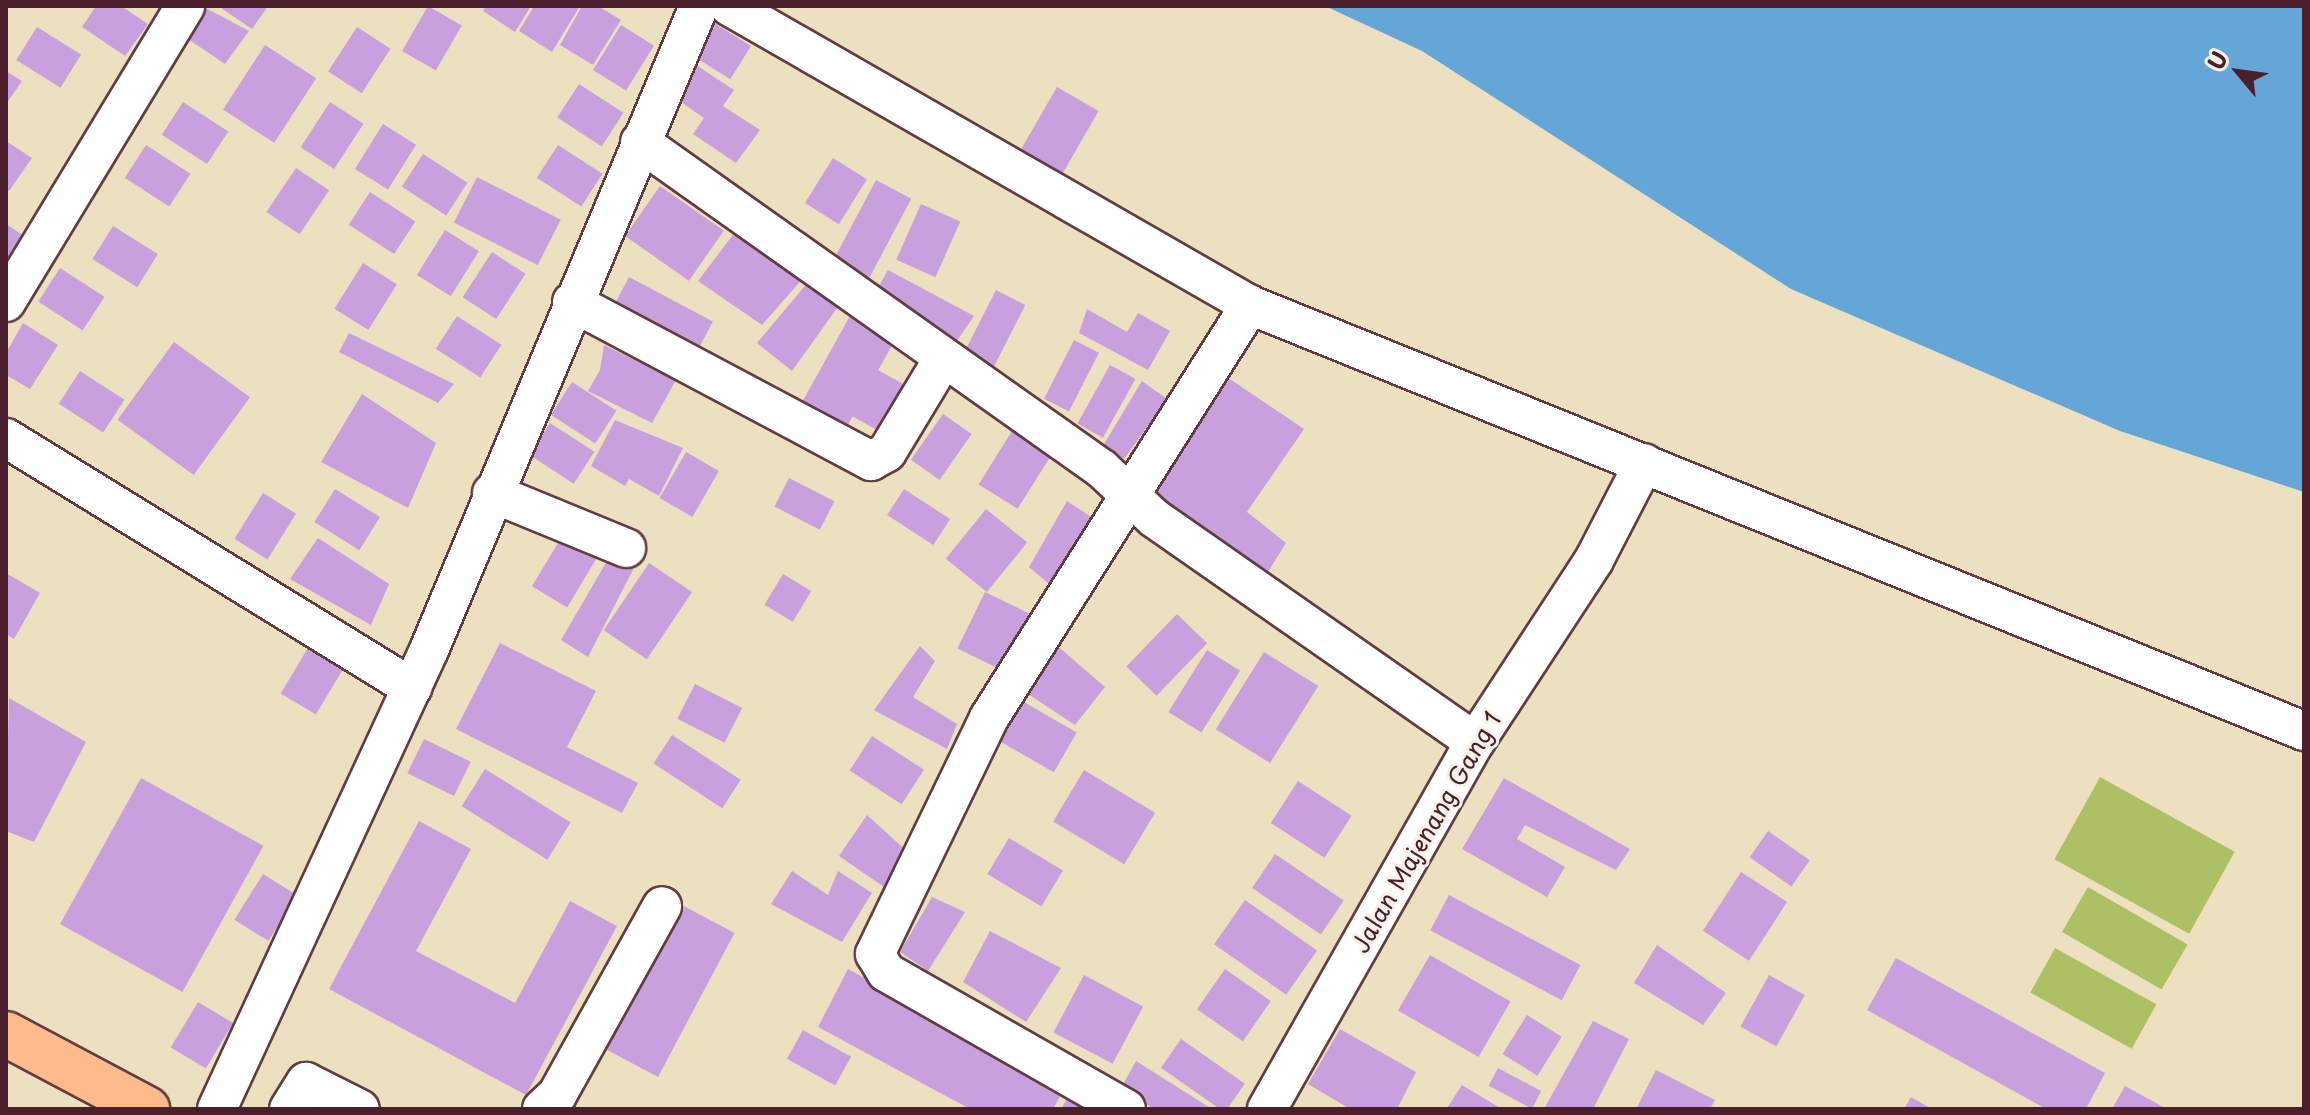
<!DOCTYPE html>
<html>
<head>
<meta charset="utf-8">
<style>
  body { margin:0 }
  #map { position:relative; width:2310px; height:1115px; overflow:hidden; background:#ede0c0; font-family:"Playpen Sans",sans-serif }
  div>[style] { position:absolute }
  .green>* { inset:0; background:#adc064; transform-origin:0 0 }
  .water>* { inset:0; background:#65a6d9 }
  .building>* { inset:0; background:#c8a0de; transform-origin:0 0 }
  .roads { filter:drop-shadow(2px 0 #623c41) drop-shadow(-2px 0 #623c41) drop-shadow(0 2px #623c41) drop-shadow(0 -2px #623c41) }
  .minor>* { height:38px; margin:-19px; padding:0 19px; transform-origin:19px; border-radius:19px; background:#fff }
  .major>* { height:44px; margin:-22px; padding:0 22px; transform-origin:22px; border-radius:22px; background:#fcba8d }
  span { translate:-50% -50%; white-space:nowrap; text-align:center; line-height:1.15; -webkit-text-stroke:6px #f7f3e8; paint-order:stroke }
  .street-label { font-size:24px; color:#4a1f2b }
  .frame { position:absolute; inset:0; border:8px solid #4a1f2b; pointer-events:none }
  .north { position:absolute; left:2198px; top:32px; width:80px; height:80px; -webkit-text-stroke:6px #f7f3e8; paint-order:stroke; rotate:299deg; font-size:22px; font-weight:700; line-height:32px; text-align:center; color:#4a1f2b }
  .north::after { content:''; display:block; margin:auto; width:28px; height:36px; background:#4a1f2b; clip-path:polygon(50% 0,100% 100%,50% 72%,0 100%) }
</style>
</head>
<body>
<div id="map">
  <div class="green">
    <div style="left:2100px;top:777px;width:154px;height:94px;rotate:29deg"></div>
    <div style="left:2088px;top:887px;width:115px;height:52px;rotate:30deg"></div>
    <div style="left:2055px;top:948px;width:116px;height:51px;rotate:29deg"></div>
  </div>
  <div class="water">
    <div style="clip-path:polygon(1325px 6px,2304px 6px,2304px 492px,2120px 431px,1791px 289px,1422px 51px)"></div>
  </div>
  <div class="building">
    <div style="clip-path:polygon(96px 6px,121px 6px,148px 24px,125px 56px,82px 27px)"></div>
    <div style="clip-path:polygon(202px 6px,249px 31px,225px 64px,182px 35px)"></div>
    <div style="clip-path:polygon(218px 6px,268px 6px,252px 29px)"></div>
    <div style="left:428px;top:6px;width:39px;height:52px;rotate:30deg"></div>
    <div style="clip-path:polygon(486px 6px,531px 6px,515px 32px,483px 11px)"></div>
    <div style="clip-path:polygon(534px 6px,580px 6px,552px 52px,519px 31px)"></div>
    <div style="clip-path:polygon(582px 6px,598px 6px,621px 20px,593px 65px,560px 45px)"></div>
    <div style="left:706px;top:18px;width:53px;height:39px;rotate:32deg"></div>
    <div style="left:621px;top:25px;width:39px;height:53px;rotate:32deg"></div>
    <div style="left:37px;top:27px;width:52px;height:39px;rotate:32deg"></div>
    <div style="left:357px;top:27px;width:40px;height:53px;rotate:33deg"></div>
    <div style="left:265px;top:45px;width:61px;height:77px;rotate:33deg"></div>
    <div style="clip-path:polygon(690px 61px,734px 90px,723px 106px,760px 130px,736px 163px,693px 134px,704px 118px,668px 93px)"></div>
    <div style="clip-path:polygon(6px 71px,22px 81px,6px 104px)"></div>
    <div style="left:579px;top:84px;width:53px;height:40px;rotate:33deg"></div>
    <div style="left:1057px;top:87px;width:48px;height:73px;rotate:30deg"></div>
    <div style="left:183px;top:102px;width:54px;height:39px;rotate:33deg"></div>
    <div style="left:330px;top:102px;width:40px;height:54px;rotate:33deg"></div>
    <div style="left:383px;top:124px;width:39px;height:53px;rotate:32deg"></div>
    <div style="clip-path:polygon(6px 141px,32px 158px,9px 191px,6px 188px)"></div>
    <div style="left:146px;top:145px;width:53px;height:39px;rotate:33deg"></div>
    <div style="left:558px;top:145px;width:53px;height:39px;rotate:33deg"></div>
    <div style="left:423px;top:154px;width:53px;height:39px;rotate:33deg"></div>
    <div style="left:833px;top:158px;width:40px;height:53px;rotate:32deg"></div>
    <div style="left:296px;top:168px;width:40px;height:53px;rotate:34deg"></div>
    <div style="left:477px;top:177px;width:94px;height:51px;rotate:27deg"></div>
    <div style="left:876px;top:180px;width:40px;height:95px;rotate:28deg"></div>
    <div style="left:660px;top:186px;width:78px;height:61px;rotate:35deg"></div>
    <div style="left:370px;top:192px;width:54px;height:39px;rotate:33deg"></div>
    <div style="left:921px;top:204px;width:43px;height:61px;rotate:24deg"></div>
    <div style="clip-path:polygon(6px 224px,24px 236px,6px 267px)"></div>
    <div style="left:113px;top:226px;width:53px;height:39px;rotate:32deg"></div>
    <div style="left:445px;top:230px;width:40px;height:53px;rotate:32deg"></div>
    <div style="clip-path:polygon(735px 232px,806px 275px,762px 325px,698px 281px)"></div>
    <div style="left:492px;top:252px;width:40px;height:54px;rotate:33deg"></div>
    <div style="left:363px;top:263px;width:40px;height:54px;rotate:32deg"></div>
    <div style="left:60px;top:268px;width:53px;height:40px;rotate:33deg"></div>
    <div style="clip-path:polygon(888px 270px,974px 316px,952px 348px,872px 298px)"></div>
    <div style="left:629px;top:277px;width:95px;height:36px;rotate:28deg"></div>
    <div style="clip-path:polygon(810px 280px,840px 304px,792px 371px,757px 343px)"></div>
    <div style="left:996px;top:290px;width:33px;height:79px;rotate:27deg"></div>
    <div style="clip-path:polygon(1087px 309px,1127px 332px,1138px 313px,1170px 331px,1148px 370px,1079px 333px)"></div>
    <div style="left:851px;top:314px;width:51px;height:110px;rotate:29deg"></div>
    <div style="left:457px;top:316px;width:53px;height:39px;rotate:33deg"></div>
    <div style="clip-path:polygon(23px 323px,58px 345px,30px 389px,6px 375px,6px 353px)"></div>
    <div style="clip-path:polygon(349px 333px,454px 384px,438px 403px,339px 352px)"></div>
    <div style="left:1074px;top:340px;width:28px;height:66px;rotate:27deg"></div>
    <div style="left:174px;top:342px;width:94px;height:96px;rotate:36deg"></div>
    <div style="clip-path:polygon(604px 345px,676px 380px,652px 423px,588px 391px,600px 370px)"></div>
    <div style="left:1110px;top:365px;width:29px;height:67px;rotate:29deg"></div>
    <div style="left:878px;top:370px;width:39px;height:53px;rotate:29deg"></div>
    <div style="left:80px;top:371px;width:53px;height:39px;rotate:33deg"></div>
    <div style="clip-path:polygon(1227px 377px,1304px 429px,1247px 512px,1286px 543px,1261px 583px,1145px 499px)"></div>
    <div style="clip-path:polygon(1142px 381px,1167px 399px,1124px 459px,1104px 444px)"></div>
    <div style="left:572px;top:382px;width:53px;height:39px;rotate:33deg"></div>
    <div style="clip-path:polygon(362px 394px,436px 443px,408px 508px,321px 462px)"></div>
    <div style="left:943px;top:414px;width:35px;height:56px;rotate:35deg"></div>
    <div style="clip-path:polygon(615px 420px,683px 448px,659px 496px,629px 479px,625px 486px,591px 466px)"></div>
    <div style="left:550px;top:423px;width:53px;height:38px;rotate:33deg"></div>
    <div style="left:1012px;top:431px;width:46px;height:63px;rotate:32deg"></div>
    <div style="left:686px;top:452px;width:38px;height:53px;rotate:30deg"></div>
    <div style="left:789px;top:478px;width:51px;height:32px;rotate:27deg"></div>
    <div style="left:335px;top:489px;width:53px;height:39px;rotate:32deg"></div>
    <div style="left:904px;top:489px;width:55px;height:31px;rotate:33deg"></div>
    <div style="left:263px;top:493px;width:39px;height:54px;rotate:32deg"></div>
    <div style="clip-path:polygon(1067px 501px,1099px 522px,1055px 589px,1029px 567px)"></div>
    <div style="left:986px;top:509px;width:53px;height:64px;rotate:39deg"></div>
    <div style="left:567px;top:528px;width:41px;height:68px;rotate:31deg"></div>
    <div style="clip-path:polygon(318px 538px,389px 584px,371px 625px,290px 579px)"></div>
    <div style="clip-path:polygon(611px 554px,636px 564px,588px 657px,561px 640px)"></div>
    <div style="left:649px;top:563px;width:52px;height:81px;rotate:34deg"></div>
    <div style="clip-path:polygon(6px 573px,40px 593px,14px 639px,6px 634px)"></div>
    <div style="left:783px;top:574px;width:33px;height:36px;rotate:31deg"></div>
    <div style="left:985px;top:592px;width:53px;height:63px;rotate:26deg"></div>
    <div style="left:1177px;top:614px;width:42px;height:73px;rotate:44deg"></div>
    <div style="clip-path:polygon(500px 643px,596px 691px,567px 747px,638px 783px,622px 813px,456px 729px)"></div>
    <div style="clip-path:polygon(1054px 643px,1105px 687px,1075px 725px,1022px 690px)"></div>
    <div style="clip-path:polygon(920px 646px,935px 661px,913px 697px,957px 724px,947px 749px,874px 710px)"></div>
    <div style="left:308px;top:648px;width:41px;height:53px;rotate:31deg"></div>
    <div style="left:1207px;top:650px;width:39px;height:73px;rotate:32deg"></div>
    <div style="left:1264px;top:652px;width:64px;height:91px;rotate:32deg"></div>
    <div style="left:695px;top:684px;width:53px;height:39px;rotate:27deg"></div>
    <div style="clip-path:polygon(9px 698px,86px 742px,34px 842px,6px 831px)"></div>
    <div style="left:1017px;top:698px;width:69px;height:46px;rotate:30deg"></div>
    <div style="left:672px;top:735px;width:82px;height:34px;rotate:33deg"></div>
    <div style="left:872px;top:736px;width:62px;height:41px;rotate:33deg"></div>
    <div style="left:424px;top:739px;width:52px;height:38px;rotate:26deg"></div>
    <div style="left:485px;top:769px;width:101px;height:44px;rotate:32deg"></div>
    <div style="left:1084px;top:770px;width:83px;height:60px;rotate:31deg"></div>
    <div style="left:141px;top:778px;width:140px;height:167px;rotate:29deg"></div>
    <div style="clip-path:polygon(1504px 778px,1630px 849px,1616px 870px,1525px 825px,1517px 839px,1565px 867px,1547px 897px,1462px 849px)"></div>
    <div style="left:1298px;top:781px;width:64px;height:50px;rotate:33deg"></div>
    <div style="clip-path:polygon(867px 815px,910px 854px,884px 887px,839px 856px)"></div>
    <div style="clip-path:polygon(419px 821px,471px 849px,416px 951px,515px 1003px,570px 901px,617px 926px,526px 1095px,329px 989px)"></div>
    <div style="left:1768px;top:831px;width:51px;height:32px;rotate:35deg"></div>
    <div style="left:1009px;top:838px;width:63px;height:42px;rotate:31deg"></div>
    <div style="left:1275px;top:854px;width:83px;height:41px;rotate:34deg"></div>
    <div style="clip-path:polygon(792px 871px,828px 895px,838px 871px,872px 893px,842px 942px,771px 904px)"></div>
    <div style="left:1741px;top:872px;width:55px;height:70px;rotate:33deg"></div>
    <div style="left:263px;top:874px;width:40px;height:54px;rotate:32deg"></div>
    <div style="left:1449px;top:895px;width:149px;height:40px;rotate:28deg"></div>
    <div style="clip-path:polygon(932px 897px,965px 912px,928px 971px,900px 952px)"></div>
    <div style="left:1245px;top:900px;width:88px;height:54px;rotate:35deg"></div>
    <div style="left:678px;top:903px;width:64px;height:163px;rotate:28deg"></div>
    <div style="clip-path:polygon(990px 931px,1061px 968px,1026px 1022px,963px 982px)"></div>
    <div style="clip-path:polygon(1657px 945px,1726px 993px,1703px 1025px,1634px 983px)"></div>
    <div style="left:1430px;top:955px;width:93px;height:64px;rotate:30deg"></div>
    <div style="clip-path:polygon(1896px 958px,2105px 1073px,2086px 1109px,2046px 1109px,1867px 1010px)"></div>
    <div style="clip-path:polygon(848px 969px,1065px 1087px,1053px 1109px,970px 1109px,818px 1027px)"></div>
    <div style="left:1225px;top:969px;width:56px;height:49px;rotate:35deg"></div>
    <div style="left:1084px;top:975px;width:67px;height:65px;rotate:28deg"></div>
    <div style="left:1769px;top:975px;width:41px;height:59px;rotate:29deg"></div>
    <div style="left:198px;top:1002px;width:41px;height:53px;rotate:31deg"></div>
    <div style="left:1527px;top:1015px;width:41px;height:46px;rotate:32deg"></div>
    <div style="clip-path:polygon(1593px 1021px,1629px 1039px,1593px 1109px,1544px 1109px)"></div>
    <div style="clip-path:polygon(1340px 1029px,1416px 1072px,1397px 1109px,1350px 1109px,1308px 1084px)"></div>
    <div style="left:803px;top:1030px;width:55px;height:33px;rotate:29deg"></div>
    <div style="left:1181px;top:1039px;width:78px;height:35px;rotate:35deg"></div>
    <div style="clip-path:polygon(1136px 1061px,1212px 1109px,1154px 1109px,1121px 1088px)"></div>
    <div style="left:1498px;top:1068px;width:49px;height:20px;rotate:28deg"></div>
    <div style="clip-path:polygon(1656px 1070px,1715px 1100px,1710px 1109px,1636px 1109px)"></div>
    <div style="clip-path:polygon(1462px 1085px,1502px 1109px,1447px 1108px)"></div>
    <div style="clip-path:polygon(2125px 1086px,2167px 1109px,2112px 1109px)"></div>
    <div style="clip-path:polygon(1069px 1094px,1097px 1109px,1061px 1109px)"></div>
    <div style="clip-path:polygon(1911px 1097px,1932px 1109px,1904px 1109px)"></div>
  </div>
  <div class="roads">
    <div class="minor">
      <div style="left:729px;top:6px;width:601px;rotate:29.85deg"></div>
      <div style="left:1250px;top:305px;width:1137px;rotate:22.01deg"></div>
      <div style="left:640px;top:142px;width:566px;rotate:35.29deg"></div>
      <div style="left:1102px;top:469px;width:71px;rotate:43.3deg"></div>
      <div style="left:1154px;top:518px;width:391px;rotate:34.9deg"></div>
      <div style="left:6px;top:302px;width:346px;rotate:-58.8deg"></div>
      <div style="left:572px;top:302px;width:339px;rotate:28deg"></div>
      <div style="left:871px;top:461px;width:18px;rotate:-29deg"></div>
      <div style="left:887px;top:452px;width:106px;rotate:-58.9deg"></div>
      <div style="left:6px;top:438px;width:477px;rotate:31.6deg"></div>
      <div style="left:492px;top:493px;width:145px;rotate:22.3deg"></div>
      <div style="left:217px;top:1109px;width:506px;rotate:-65.21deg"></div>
      <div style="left:429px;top:650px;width:698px;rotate:-67.25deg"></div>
      <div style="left:289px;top:1109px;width:32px;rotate:-58deg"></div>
      <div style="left:306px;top:1082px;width:60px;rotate:26.6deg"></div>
      <div style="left:542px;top:1109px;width:21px;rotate:-43deg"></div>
      <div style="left:557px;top:1095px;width:216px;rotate:-60.9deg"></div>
      <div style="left:1126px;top:1109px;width:276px;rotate:-150.3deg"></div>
      <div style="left:886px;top:972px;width:21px;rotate:-121deg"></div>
      <div style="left:875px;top:954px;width:262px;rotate:-64.2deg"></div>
      <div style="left:989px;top:718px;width:489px;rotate:-57.7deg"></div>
      <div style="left:1267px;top:1109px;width:422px;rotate:-60.5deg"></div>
      <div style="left:1475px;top:742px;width:217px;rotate:-56.8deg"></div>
      <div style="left:1594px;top:560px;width:109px;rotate:-62.7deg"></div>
    </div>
    <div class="major">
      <div style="left:6px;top:1034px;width:160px;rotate:28deg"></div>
    </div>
  </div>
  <div class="street-label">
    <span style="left:1426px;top:832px;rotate:-60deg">Jalan Majenang Gang 1</span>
  </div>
  <div class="frame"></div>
  <div class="north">U</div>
</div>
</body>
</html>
